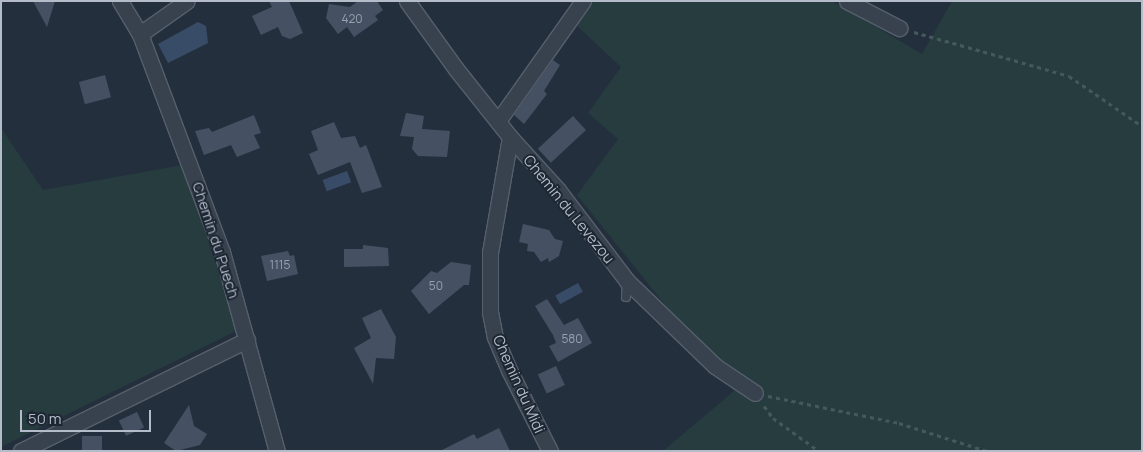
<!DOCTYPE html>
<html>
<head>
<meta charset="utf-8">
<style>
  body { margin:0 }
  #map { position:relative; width:1143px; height:452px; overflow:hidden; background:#242f3e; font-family:Manrope,sans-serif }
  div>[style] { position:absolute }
  .green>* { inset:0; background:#263c3f }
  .water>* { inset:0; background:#394c67; transform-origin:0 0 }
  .building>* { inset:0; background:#455162; transform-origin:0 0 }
  .path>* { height:3px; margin-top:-1.5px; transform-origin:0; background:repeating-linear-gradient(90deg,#44595c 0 4px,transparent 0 8px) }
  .roads { filter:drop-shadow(1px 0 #565f6c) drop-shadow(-1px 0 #565f6c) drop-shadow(0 1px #565f6c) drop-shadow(0 -1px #565f6c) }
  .service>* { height:8px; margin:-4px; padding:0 4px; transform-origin:4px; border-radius:4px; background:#38414e }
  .minor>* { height:15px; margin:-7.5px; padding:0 7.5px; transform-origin:7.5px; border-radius:7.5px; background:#38414e }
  span { translate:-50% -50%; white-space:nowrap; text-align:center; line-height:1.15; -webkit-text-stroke:4px #1d2633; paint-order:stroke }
  .number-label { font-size:12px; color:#98a1af }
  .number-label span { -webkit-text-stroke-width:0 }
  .street-label { font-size:15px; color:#b4bcc9 }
  .frame { position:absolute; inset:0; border:2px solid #b4bcc9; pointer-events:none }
  .scale { position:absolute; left:20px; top:410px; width:131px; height:22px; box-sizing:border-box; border:2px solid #b4bcc9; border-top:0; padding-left:6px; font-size:15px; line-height:18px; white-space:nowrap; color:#b4bcc9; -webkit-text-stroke:4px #1d2633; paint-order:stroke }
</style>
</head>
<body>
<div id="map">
  <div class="green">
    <div style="clip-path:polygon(594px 1px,832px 1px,922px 54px,952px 1px,1142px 1px,1142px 451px,663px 451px,734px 391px,577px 195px,618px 139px,588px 113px,621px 67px,576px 25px)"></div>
    <div style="clip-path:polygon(1px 128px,43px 190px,183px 165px,238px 330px,1px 447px)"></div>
  </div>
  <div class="water">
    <div style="clip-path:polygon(198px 22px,206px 26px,208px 43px,168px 63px,158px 44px)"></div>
    <div style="left:347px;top:171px;width:12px;height:26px;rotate:70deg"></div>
    <div style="left:578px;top:283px;width:10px;height:26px;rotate:61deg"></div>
  </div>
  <div class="building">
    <div style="clip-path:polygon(33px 1px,55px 1px,47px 27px)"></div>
    <div style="clip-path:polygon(269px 1px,289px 1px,303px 33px,290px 39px,282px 36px,278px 27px,261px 35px,252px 16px,272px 7px)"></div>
    <div style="clip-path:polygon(358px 1px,377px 1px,383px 10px,375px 16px,378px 20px,354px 37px,347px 27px,338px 34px,326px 18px,329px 4px,350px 7px)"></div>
    <div style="clip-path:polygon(553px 60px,560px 65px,544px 91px,547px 94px,524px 124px,514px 115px)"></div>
    <div style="left:105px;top:75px;width:23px;height:27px;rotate:75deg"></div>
    <div style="clip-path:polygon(406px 113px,424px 116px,422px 129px,450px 131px,447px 157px,418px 156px,412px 149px,414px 137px,400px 136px)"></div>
    <div style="clip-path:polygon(254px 115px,261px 133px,254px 135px,260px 148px,237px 157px,231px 145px,204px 155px,195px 131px,209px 128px,212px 132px)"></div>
    <div style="left:573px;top:116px;width:19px;height:48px;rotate:47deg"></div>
    <div style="clip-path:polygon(334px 122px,341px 138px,355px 136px,360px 148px,366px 145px,382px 187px,362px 193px,350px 162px,318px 175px,309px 154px,318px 150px,311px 131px)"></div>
    <div style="clip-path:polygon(523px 224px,549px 230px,555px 239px,563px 241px,559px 256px,549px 262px,548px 258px,541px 262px,534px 252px,527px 251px,528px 244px,519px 242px)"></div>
    <div style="clip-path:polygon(363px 245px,388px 248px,389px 266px,344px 267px,344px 249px,363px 249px)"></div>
    <div style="clip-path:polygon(288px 251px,290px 256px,294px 255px,298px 274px,267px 281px,261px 256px)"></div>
    <div style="clip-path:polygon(451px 262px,471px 265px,469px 285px,464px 285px,429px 314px,411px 291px,431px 271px,437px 273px)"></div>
    <div style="clip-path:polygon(547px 299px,564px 325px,578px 318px,592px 343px,558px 362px,549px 346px,556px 343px,553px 335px,535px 306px)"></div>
    <div style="clip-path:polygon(381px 309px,396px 337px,394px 359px,376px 358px,373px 384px,354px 348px,371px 338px,362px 318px)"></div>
    <div style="left:556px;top:366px;width:21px;height:20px;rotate:65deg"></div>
    <div style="clip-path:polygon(189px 405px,194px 426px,207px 434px,200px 445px,176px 451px,164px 443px)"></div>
    <div style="left:137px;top:412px;width:17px;height:20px;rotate:65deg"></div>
    <div style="clip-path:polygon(499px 428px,510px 451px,440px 451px,474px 434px,477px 439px)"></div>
    <div style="left:102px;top:436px;width:15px;height:20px;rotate:90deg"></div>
  </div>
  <div class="path">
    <div style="left:914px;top:32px;width:161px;rotate:15.8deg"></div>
    <div style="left:1069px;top:76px;width:88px;rotate:34.4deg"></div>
    <div style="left:768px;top:396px;width:134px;rotate:11.6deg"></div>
    <div style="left:899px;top:423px;width:92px;rotate:17.7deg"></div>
    <div style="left:764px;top:406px;width:15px;rotate:53deg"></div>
    <div style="left:773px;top:418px;width:57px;rotate:35.7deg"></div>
  </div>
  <div class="roads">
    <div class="service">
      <div style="left:626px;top:297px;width:16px;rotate:-86deg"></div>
    </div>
    <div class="minor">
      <div style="left:120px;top:1px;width:39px;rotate:59deg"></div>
      <div style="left:140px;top:34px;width:233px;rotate:69.4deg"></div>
      <div style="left:222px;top:252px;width:206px;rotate:74.6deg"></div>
      <div style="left:407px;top:1px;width:84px;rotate:54.2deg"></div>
      <div style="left:456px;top:69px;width:87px;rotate:51.5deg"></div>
      <div style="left:510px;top:137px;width:72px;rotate:47.8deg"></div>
      <div style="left:558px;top:190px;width:114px;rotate:52.8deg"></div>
      <div style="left:627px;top:281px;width:122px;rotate:44deg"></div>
      <div style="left:715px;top:366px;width:48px;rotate:34deg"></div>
      <div style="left:847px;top:1px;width:59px;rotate:27.4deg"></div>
      <div style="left:140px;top:34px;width:57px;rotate:-35.1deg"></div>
      <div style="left:498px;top:121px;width:147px;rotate:-54.7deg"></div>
      <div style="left:510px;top:137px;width:118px;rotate:99.8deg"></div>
      <div style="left:490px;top:253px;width:59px;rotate:90deg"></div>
      <div style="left:490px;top:312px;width:25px;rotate:79deg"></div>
      <div style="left:495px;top:337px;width:36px;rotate:67deg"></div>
      <div style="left:509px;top:370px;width:91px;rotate:63.2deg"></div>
      <div style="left:21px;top:451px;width:252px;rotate:-26.2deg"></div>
    </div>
  </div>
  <div class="number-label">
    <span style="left:352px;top:19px">420</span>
    <span style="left:280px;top:265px">1115</span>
    <span style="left:436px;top:286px">50</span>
    <span style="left:572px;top:339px">580</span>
  </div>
  <div class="street-label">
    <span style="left:569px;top:209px;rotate:51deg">Chemin du Levezou</span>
    <span style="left:216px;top:240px;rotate:72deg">Chemin du Puech</span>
    <span style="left:519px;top:384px;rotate:66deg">Chemin du Midi</span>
  </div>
  <div class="frame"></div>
  <div class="scale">50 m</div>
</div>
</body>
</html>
